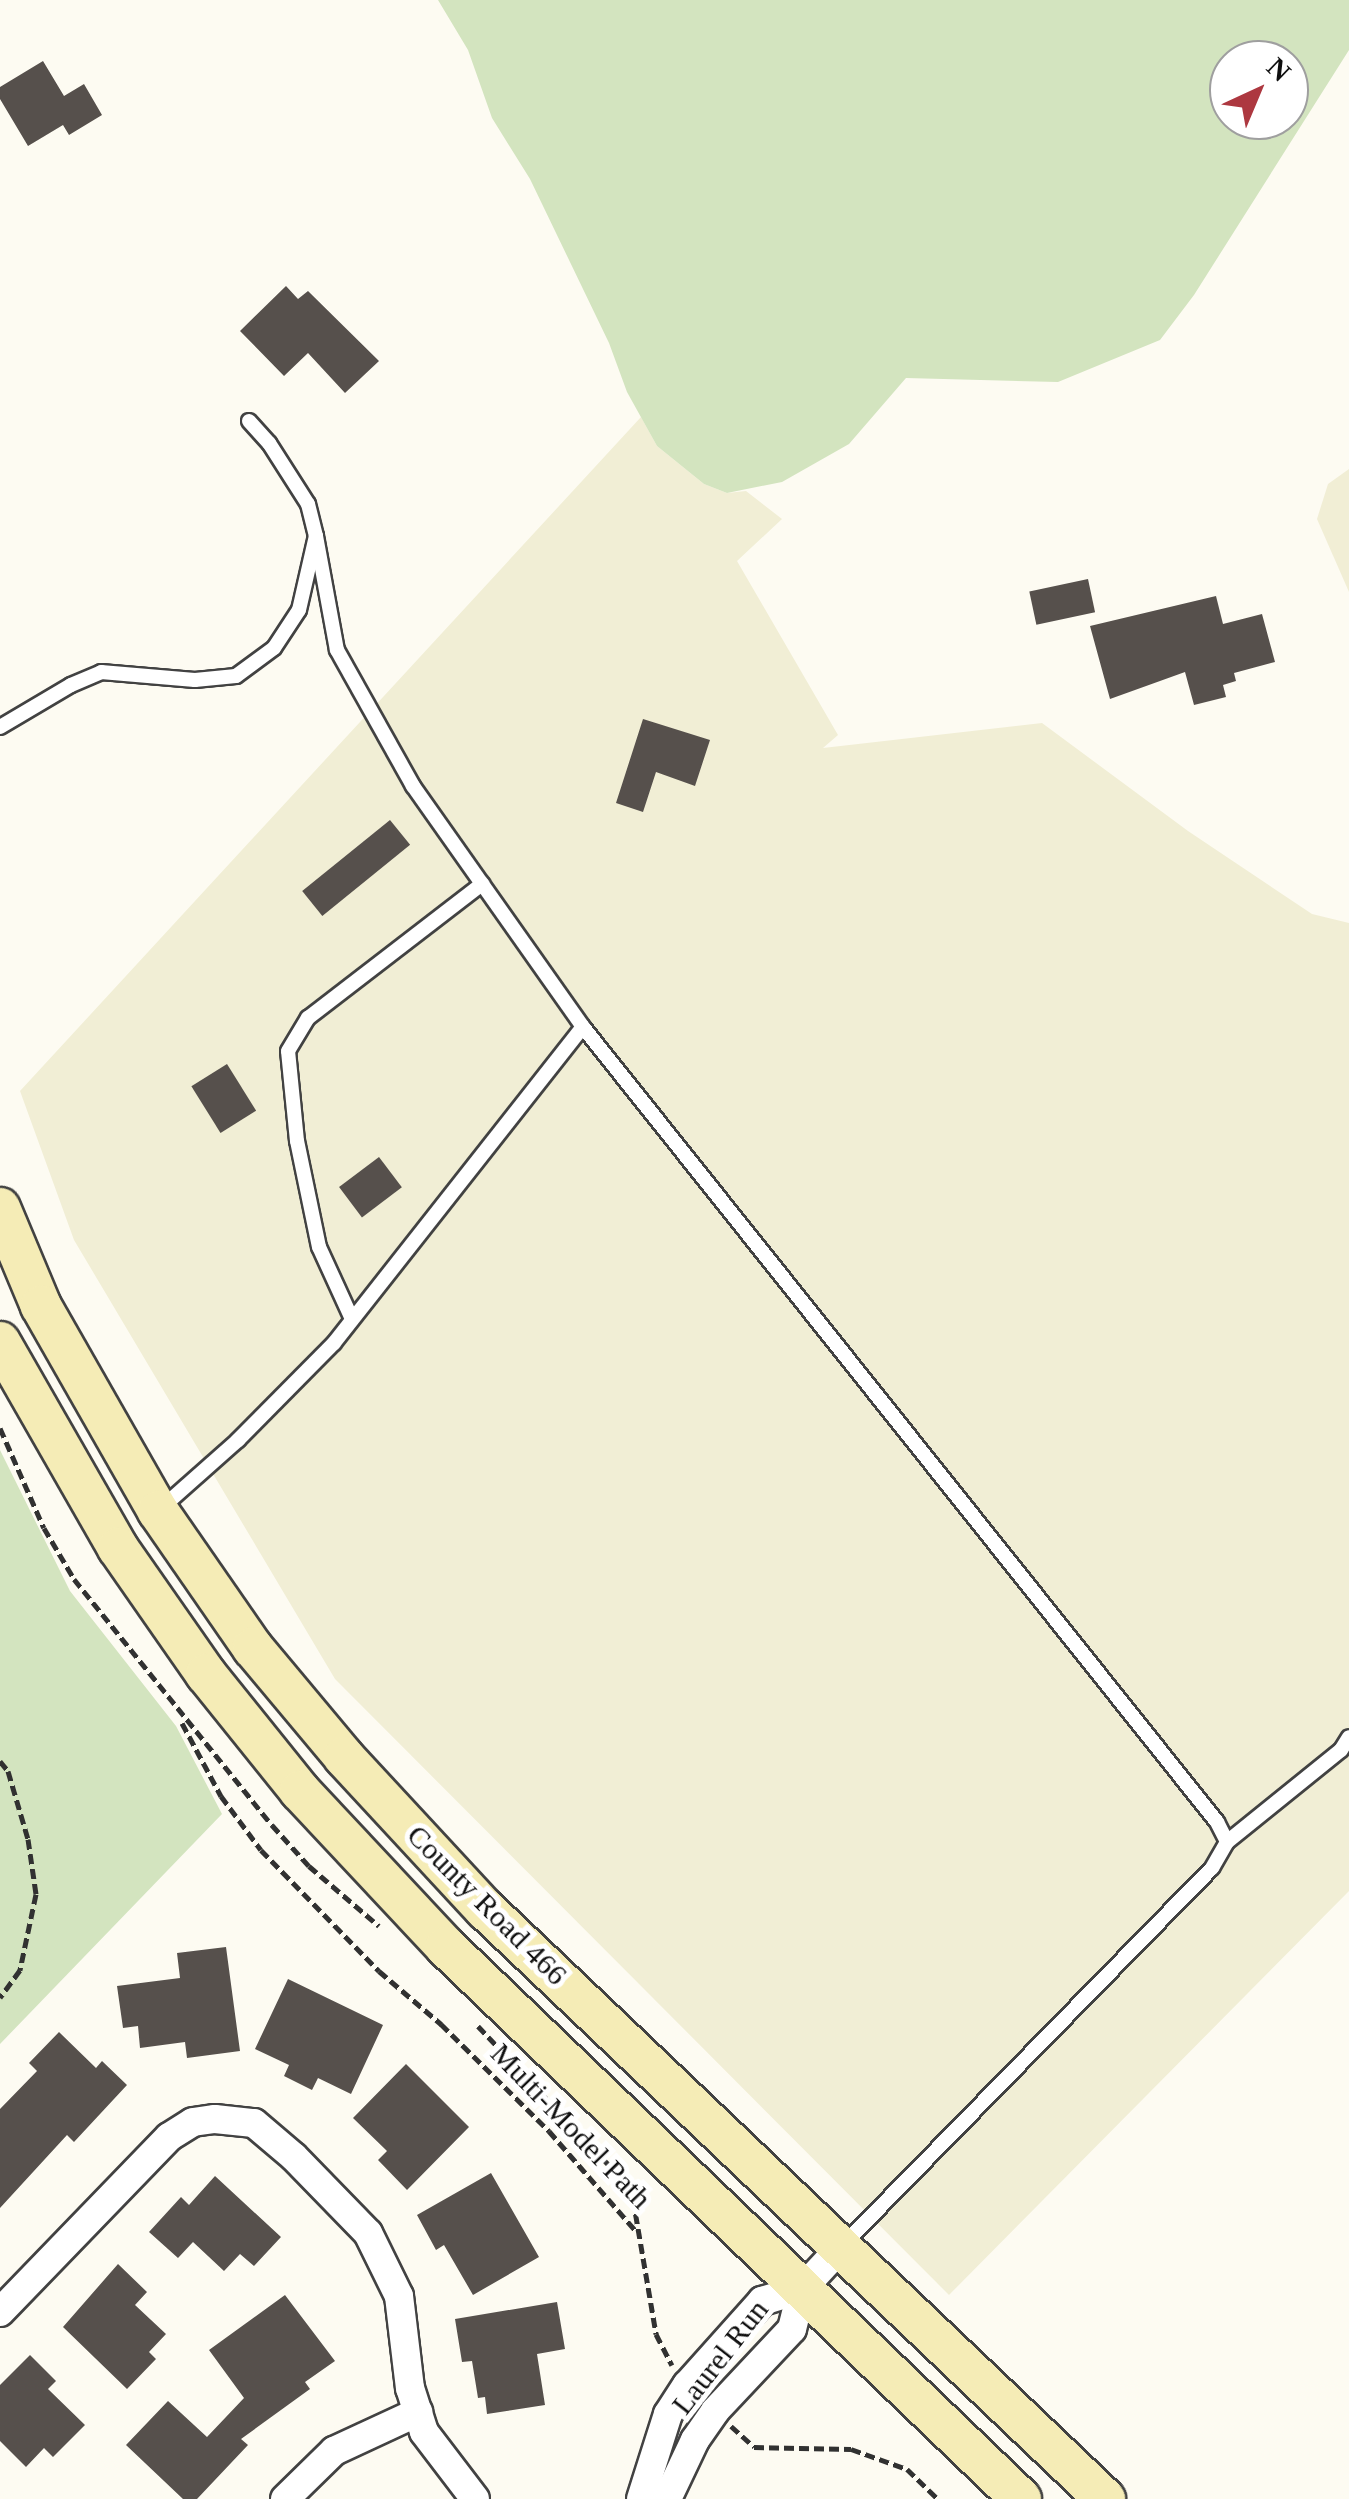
<!DOCTYPE html>
<html>
<head>
<meta charset="utf-8">
<style>
  body { margin:0 }
  #map { position:relative; width:1349px; height:2499px; overflow:hidden; background:#fdfbf2; font-family:Georgia,serif }
  div>[style] { position:absolute }
  .farmland>* { inset:0; background:#f1eed5 }
  .green>* { inset:0; background:#d3e4bf }
  .building>* { inset:0; background:#56504c; transform-origin:0 0 }
  .path>* { height:5px; margin-top:-2.5px; transform-origin:0; background:repeating-linear-gradient(90deg,#313131 0 10px,transparent 0 15px) }
  .roads { filter:drop-shadow(2px 0 #424242) drop-shadow(-2px 0 #424242) drop-shadow(0 2px #424242) drop-shadow(0 -2px #424242) }
  .service>* { height:14px; margin:-7px; padding:0 7px; transform-origin:7px; border-radius:7px; background:#fff }
  .minor>* { height:28px; margin:-14px; padding:0 14px; transform-origin:14px; border-radius:14px; background:#fff }
  .secondary>* { height:40px; margin:-20px; padding:0 20px; transform-origin:20px; border-radius:20px; background:#f5ecb6 }
  span { translate:-50% -50%; white-space:nowrap; text-align:center; line-height:1.15; -webkit-text-stroke:10px #fff; paint-order:stroke }
  .street-label { font-size:30px; color:#0f0f0f }
  .north { position:absolute; left:1209px; top:40px; width:100px; height:100px; box-sizing:border-box; background:#fff; border:2px solid #9f9f9f; border-radius:50%; rotate:44deg; font-size:28px; font-weight:700; line-height:40px; text-align:center; color:#0f0f0f }
  .north::after { content:''; display:block; margin:auto; width:35px; height:45px; background:#ad3840; clip-path:polygon(50% 0,100% 100%,50% 72%,0 100%) }
</style>
</head>
<body>
<div id="map">
  <div class="farmland">
    <div style="clip-path:polygon(641px 417px,657px 446px,704px 484px,727px 493px,746px 491px,782px 519px,737px 561px,838px 735px,823px 748px,1042px 723px,1188px 831px,1312px 914px,1349px 923px,1349px 1891px,949px 2295px,335px 1679px,74px 1240px,20px 1091px)"></div>
    <div style="clip-path:polygon(1349px 469px,1349px 592px,1317px 519px,1328px 484px)"></div>
  </div>
  <div class="green">
    <div style="clip-path:polygon(evenodd,438px 0,1349px 0,1349px 50px,1194px 295px,1160px 340px,1058px 382px,906px 378px,849px 444px,782px 482px,727px 493px,704px 484px,657px 446px,627px 392px,609px 343px,530px 179px,492px 118px,468px 50px,438px 0,1229px 60px,1289px 60px,1289px 120px,1229px 120px,1229px 60px)"></div>
    <div style="clip-path:polygon(0 1450px,70px 1591px,176px 1726px,222px 1814px,0 2044px)"></div>
  </div>
  <div class="building">
    <div style="clip-path:polygon(43px 61px,64px 96px,84px 84px,102px 115px,69px 135px,63px 125px,28px 146px,0 99px,0 87px)"></div>
    <div style="clip-path:polygon(286px 286px,298px 299px,308px 291px,379px 361px,345px 393px,308px 353px,284px 376px,240px 331px)"></div>
    <div style="left:1088px;top:579px;width:34px;height:60px;rotate:78deg"></div>
    <div style="clip-path:polygon(1216px 596px,1223px 624px,1262px 614px,1275px 662px,1234px 673px,1236px 681px,1223px 685px,1226px 697px,1194px 705px,1185px 672px,1110px 699px,1090px 626px)"></div>
    <div style="clip-path:polygon(643px 719px,710px 740px,695px 786px,656px 772px,643px 812px,616px 803px)"></div>
    <div style="left:390px;top:820px;width:32px;height:113px;rotate:51deg"></div>
    <div style="left:227px;top:1064px;width:55px;height:42px;rotate:58deg"></div>
    <div style="left:379px;top:1157px;width:38px;height:50px;rotate:53deg"></div>
    <div style="clip-path:polygon(226px 1947px,240px 2051px,187px 2058px,185px 2042px,140px 2048px,138px 2026px,123px 2028px,117px 1986px,180px 1978px,177px 1953px)"></div>
    <div style="clip-path:polygon(288px 1979px,383px 2025px,351px 2094px,318px 2078px,312px 2090px,284px 2076px,289px 2065px,255px 2049px)"></div>
    <div style="clip-path:polygon(59px 2032px,96px 2068px,102px 2061px,127px 2085px,74px 2142px,67px 2135px,0 2208px,0 2109px,37px 2071px,29px 2063px)"></div>
    <div style="clip-path:polygon(406px 2064px,469px 2127px,407px 2190px,378px 2160px,387px 2151px,353px 2118px)"></div>
    <div style="clip-path:polygon(491px 2173px,539px 2257px,473px 2295px,444px 2245px,436px 2250px,417px 2215px)"></div>
    <div style="clip-path:polygon(215px 2176px,281px 2237px,254px 2266px,240px 2254px,224px 2271px,193px 2242px,178px 2258px,149px 2232px,181px 2197px,189px 2205px)"></div>
    <div style="clip-path:polygon(118px 2264px,147px 2292px,135px 2305px,166px 2334px,149px 2352px,156px 2359px,127px 2389px,63px 2327px)"></div>
    <div style="clip-path:polygon(285px 2295px,335px 2361px,305px 2382px,310px 2389px,241px 2439px,248px 2445px,197px 2499px,183px 2499px,126px 2445px,168px 2401px,207px 2437px,244px 2398px,209px 2350px)"></div>
    <div style="clip-path:polygon(557px 2302px,565px 2349px,537px 2354px,545px 2405px,487px 2414px,485px 2397px,478px 2398px,472px 2361px,462px 2362px,455px 2319px)"></div>
    <div style="clip-path:polygon(30px 2355px,56px 2381px,48px 2389px,85px 2425px,53px 2457px,44px 2448px,26px 2467px,0 2441px,0 2385px)"></div>
  </div>
  <div class="path">
    <div style="left:0;top:1428px;width:109px;rotate:66.3deg"></div>
    <div style="left:44px;top:1528px;width:59px;rotate:59.5deg"></div>
    <div style="left:74px;top:1579px;width:316px;rotate:51.2deg"></div>
    <div style="left:272px;top:1825px;width:55px;rotate:47.9deg"></div>
    <div style="left:309px;top:1866px;width:92px;rotate:40.6deg"></div>
    <div style="left:182px;top:1723px;width:83px;rotate:61.9deg"></div>
    <div style="left:221px;top:1796px;width:67px;rotate:53.5deg"></div>
    <div style="left:261px;top:1850px;width:169px;rotate:45.7deg"></div>
    <div style="left:379px;top:1971px;width:82px;rotate:40.5deg"></div>
    <div style="left:441px;top:2024px;width:152px;rotate:44.7deg"></div>
    <div style="left:549px;top:2131px;width:131px;rotate:49deg"></div>
    <div style="left:0;top:1761px;width:13px;rotate:51deg"></div>
    <div style="left:8px;top:1771px;width:71px;rotate:73.6deg"></div>
    <div style="left:28px;top:1839px;width:56px;rotate:81.7deg"></div>
    <div style="left:36px;top:1894px;width:78px;rotate:101.9deg"></div>
    <div style="left:20px;top:1970px;width:34px;rotate:126deg"></div>
    <div style="left:478px;top:2026px;width:195px;rotate:46.7deg"></div>
    <div style="left:612px;top:2168px;width:37px;rotate:56deg"></div>
    <div style="left:633px;top:2199px;width:137px;rotate:80.3deg"></div>
    <div style="left:656px;top:2334px;width:35px;rotate:63deg"></div>
    <div style="left:731px;top:2426px;width:31px;rotate:42deg"></div>
    <div style="left:754px;top:2447px;width:97px;rotate:1.2deg"></div>
    <div style="left:851px;top:2449px;width:59px;rotate:19.7deg"></div>
    <div style="left:907px;top:2469px;width:43px;rotate:44.1deg"></div>
  </div>
  <div class="roads">
    <div class="service">
      <div style="left:249px;top:421px;width:30px;rotate:48deg"></div>
      <div style="left:269px;top:443px;width:72px;rotate:57.4deg"></div>
      <div style="left:308px;top:504px;width:33px;rotate:76deg"></div>
      <div style="left:0;top:727px;width:82px;rotate:-30.6deg"></div>
      <div style="left:71px;top:685px;width:33px;rotate:-23deg"></div>
      <div style="left:101px;top:672px;width:94px;rotate:4.9deg"></div>
      <div style="left:195px;top:680px;width:41px;rotate:-5.6deg"></div>
      <div style="left:236px;top:676px;width:47px;rotate:-36.4deg"></div>
      <div style="left:274px;top:648px;width:45px;rotate:-56.7deg"></div>
      <div style="left:299px;top:610px;width:76px;rotate:-77.1deg"></div>
      <div style="left:316px;top:536px;width:116px;rotate:79.6deg"></div>
      <div style="left:337px;top:650px;width:156px;rotate:60.8deg"></div>
      <div style="left:413px;top:786px;width:295px;rotate:54.8deg"></div>
      <div style="left:583px;top:1027px;width:1017px;rotate:51.43deg"></div>
      <div style="left:1217px;top:1822px;width:22px;rotate:63deg"></div>
      <div style="left:1227px;top:1842px;width:30px;rotate:120deg"></div>
      <div style="left:1212px;top:1868px;width:528px;rotate:134.39deg"></div>
      <div style="left:352px;top:1319px;width:79px;rotate:-114.6deg"></div>
      <div style="left:319px;top:1247px;width:108px;rotate:-101.7deg"></div>
      <div style="left:297px;top:1141px;width:90px;rotate:-95.7deg"></div>
      <div style="left:288px;top:1051px;width:39px;rotate:-59deg"></div>
      <div style="left:308px;top:1018px;width:220px;rotate:-37.6deg"></div>
      <div style="left:159px;top:1510px;width:106px;rotate:-41.5deg"></div>
      <div style="left:238px;top:1440px;width:136px;rotate:-45.3deg"></div>
      <div style="left:334px;top:1343px;width:402px;rotate:-51.8deg"></div>
      <div style="left:1227px;top:1842px;width:146px;rotate:-38.9deg"></div>
      <div style="left:1341px;top:1750px;width:15px;rotate:-58deg"></div>
    </div>
    <div class="minor">
      <div style="left:0;top:2312px;width:243px;rotate:-46deg"></div>
      <div style="left:169px;top:2137px;width:28px;rotate:-32deg"></div>
      <div style="left:193px;top:2122px;width:22px;rotate:-8deg"></div>
      <div style="left:215px;top:2119px;width:39px;rotate:6deg"></div>
      <div style="left:254px;top:2123px;width:52px;rotate:40.4deg"></div>
      <div style="left:294px;top:2157px;width:106px;rotate:45.8deg"></div>
      <div style="left:368px;top:2233px;width:70px;rotate:63.8deg"></div>
      <div style="left:399px;top:2296px;width:93px;rotate:83.2deg"></div>
      <div style="left:410px;top:2388px;width:46px;rotate:72.3deg"></div>
      <div style="left:424px;top:2432px;width:84px;rotate:52.7deg"></div>
      <div style="left:285px;top:2499px;width:69px;rotate:-44.4deg"></div>
      <div style="left:334px;top:2451px;width:93px;rotate:-24.9deg"></div>
      <div style="left:641px;top:2499px;width:89px;rotate:-72.4deg"></div>
      <div style="left:668px;top:2414px;width:35px;rotate:-57deg"></div>
      <div style="left:687px;top:2385px;width:113px;rotate:-48.2deg"></div>
      <div style="left:762px;top:2301px;width:42px;rotate:-16.7deg"></div>
      <div style="left:667px;top:2499px;width:65px;rotate:-64.6deg"></div>
      <div style="left:695px;top:2440px;width:35px;rotate:-55deg"></div>
      <div style="left:715px;top:2411px;width:112px;rotate:-46.8deg"></div>
      <div style="left:792px;top:2329px;width:41px;rotate:-76deg"></div>
      <div style="left:802px;top:2289px;width:60px;rotate:-47deg"></div>
    </div>
    <div class="secondary">
      <div style="left:0;top:1208px;width:106px;rotate:67.3deg"></div>
      <div style="left:41px;top:1306px;width:236px;rotate:60.3deg"></div>
      <div style="left:158px;top:1511px;width:167px;rotate:55.3deg"></div>
      <div style="left:253px;top:1648px;width:142px;rotate:50.1deg"></div>
      <div style="left:344px;top:1757px;width:207px;rotate:47.2deg"></div>
      <div style="left:485px;top:1909px;width:856px;rotate:43.58deg"></div>
      <div style="left:0;top:1342px;width:237px;rotate:60.2deg"></div>
      <div style="left:118px;top:1548px;width:154px;rotate:55.1deg"></div>
      <div style="left:206px;top:1674px;width:150px;rotate:51.2deg"></div>
      <div style="left:300px;top:1791px;width:214px;rotate:46.9deg"></div>
      <div style="left:446px;top:1947px;width:797px;rotate:43.83deg"></div>
    </div>
  </div>
  <div class="street-label">
    <span style="left:487px;top:1905px;rotate:45deg">County Road 466</span>
    <span style="left:571px;top:2126px;rotate:46deg">Multi-Model Path</span>
    <span style="left:720px;top:2357px;rotate:-52deg">Laurel Run</span>
  </div>
  <div class="north">N</div>
</div>
</body>
</html>
